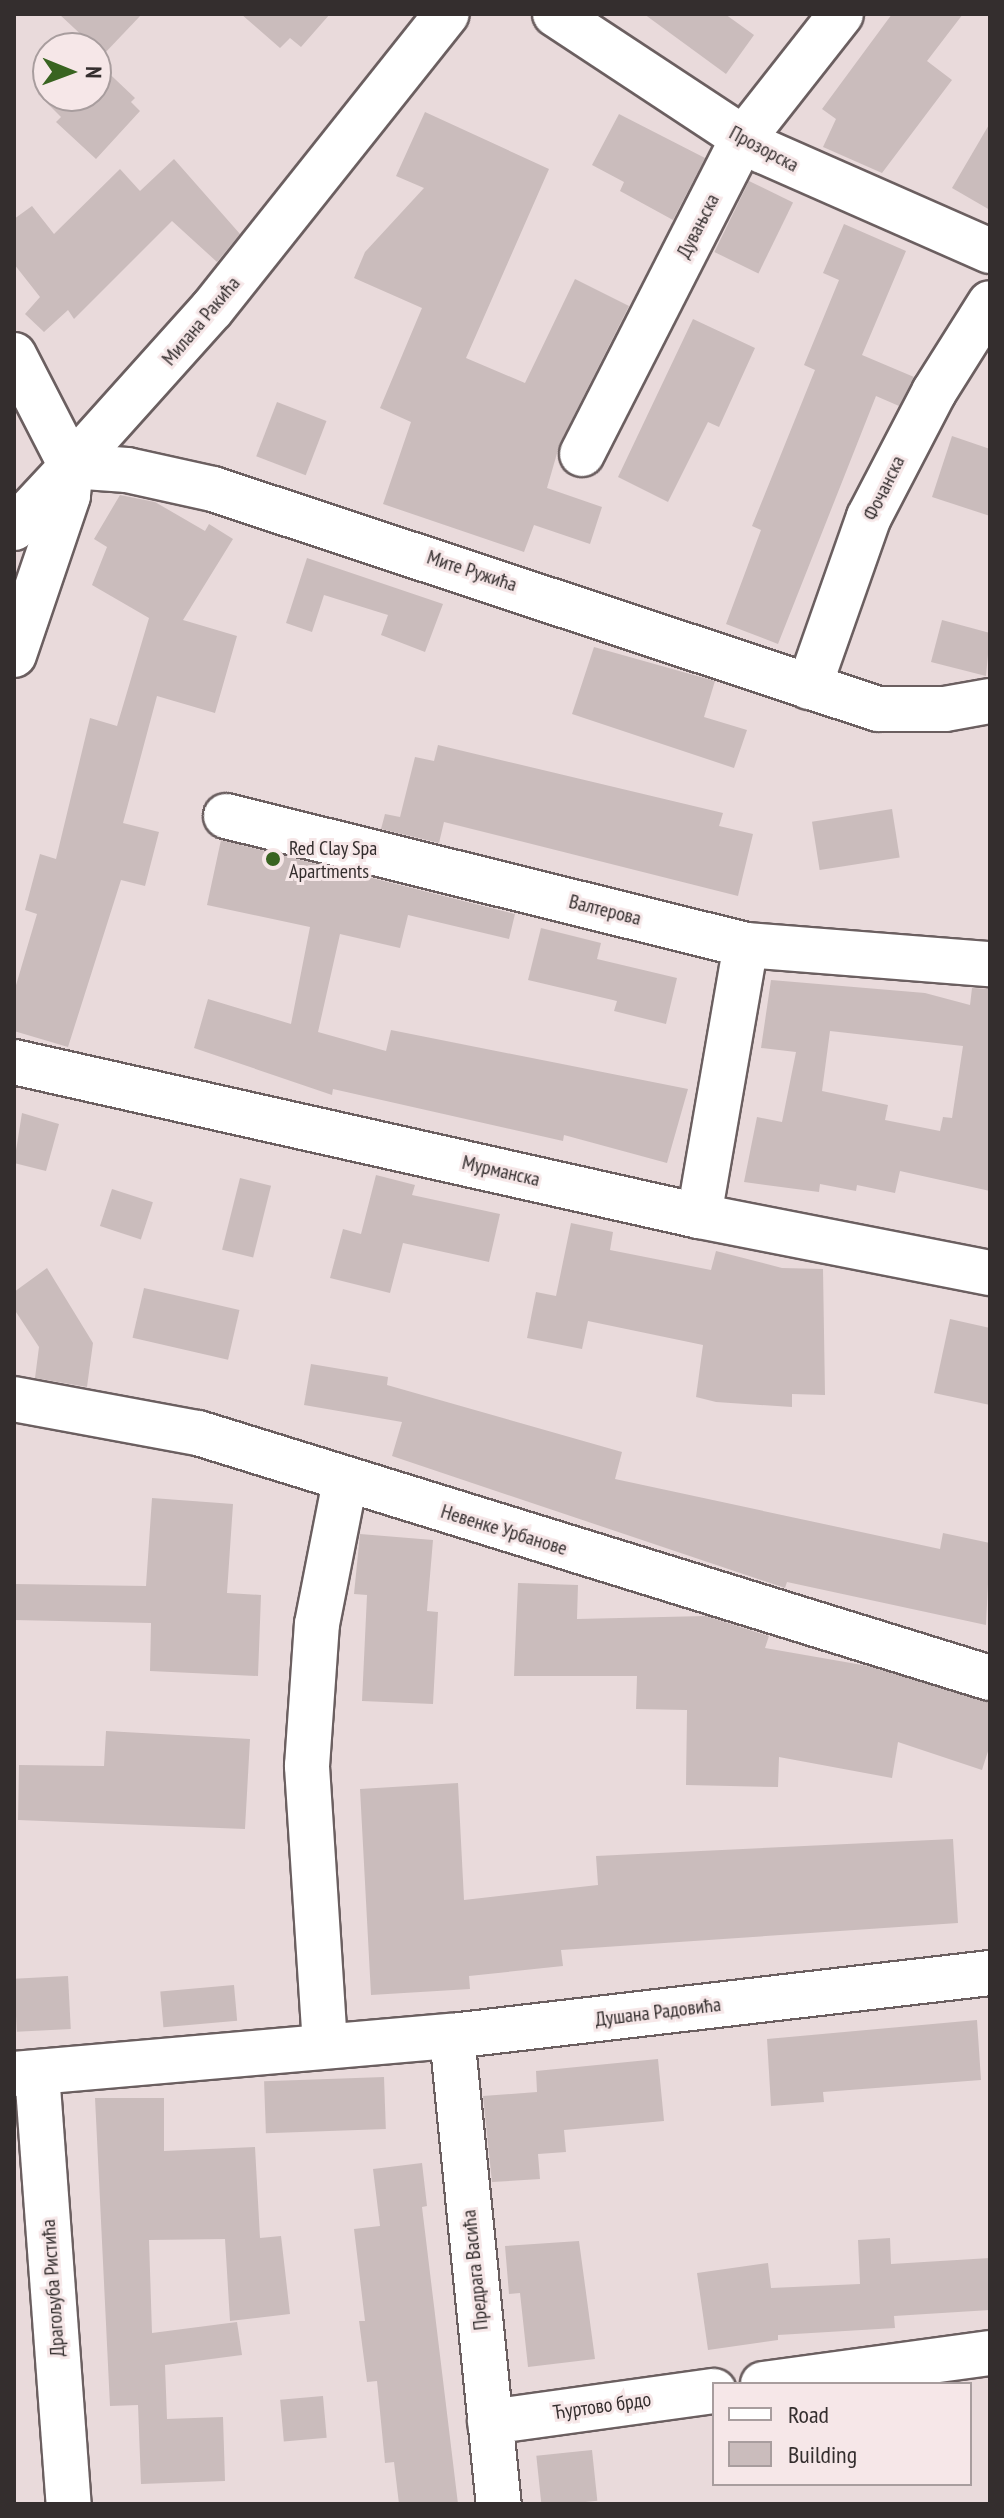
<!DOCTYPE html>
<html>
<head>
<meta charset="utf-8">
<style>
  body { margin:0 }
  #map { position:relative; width:1004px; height:2518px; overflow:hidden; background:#e9dadb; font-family:"PT Sans Narrow",sans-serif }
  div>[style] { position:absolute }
  .building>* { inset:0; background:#cabcbc; transform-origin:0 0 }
  .roads { filter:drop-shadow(2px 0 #6b5f60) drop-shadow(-2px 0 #6b5f60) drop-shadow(0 2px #6b5f60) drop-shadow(0 -2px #6b5f60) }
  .minor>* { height:44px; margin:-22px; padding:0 22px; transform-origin:22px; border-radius:22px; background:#fff }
  .major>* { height:44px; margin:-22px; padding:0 22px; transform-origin:22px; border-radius:22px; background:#fff }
  .dots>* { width:22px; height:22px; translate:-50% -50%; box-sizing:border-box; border:4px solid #f6e7e8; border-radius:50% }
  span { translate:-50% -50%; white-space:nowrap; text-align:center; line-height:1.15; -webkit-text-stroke:6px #f6e7e8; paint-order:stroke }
  .street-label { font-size:20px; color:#342e2e }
  .poi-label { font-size:20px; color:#342e2e }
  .left { translate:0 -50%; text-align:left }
  .frame { position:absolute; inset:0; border:16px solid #342e2e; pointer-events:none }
  .legend { position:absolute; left:712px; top:2382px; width:260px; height:104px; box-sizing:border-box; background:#f6e7e8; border:2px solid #a89d9e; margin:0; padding:10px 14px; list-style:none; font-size:24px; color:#342e2e }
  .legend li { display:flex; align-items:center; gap:16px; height:40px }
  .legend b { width:40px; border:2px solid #a89d9e }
  .north { position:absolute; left:32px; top:32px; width:80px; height:80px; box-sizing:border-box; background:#f6e7e8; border:2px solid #a89d9e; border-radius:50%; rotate:91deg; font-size:22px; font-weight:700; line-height:32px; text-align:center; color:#342e2e }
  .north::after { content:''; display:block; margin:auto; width:28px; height:36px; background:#396421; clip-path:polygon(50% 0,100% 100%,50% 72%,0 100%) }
</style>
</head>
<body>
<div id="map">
  <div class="building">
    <div style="clip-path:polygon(59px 14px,142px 14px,103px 55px)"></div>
    <div style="clip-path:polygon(241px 14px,330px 14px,301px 47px,290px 38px,280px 48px)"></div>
    <div style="clip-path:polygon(644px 14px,725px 14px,754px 35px,726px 74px)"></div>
    <div style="clip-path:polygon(892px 14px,963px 14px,927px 61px,952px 80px,882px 173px,823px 147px,836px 119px,822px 109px)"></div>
    <div style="clip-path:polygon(96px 61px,135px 98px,131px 102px,140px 111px,96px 159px,56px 122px,61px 117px,38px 94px,48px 83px,48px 96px,96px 96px)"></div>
    <div style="clip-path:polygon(425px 112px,549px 169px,466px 358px,525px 383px,575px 279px,629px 306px,560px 443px,547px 488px,602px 507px,590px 544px,534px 525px,524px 552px,383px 504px,411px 422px,380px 408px,422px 308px,354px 278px,365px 252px,424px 188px,396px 176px)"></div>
    <div style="clip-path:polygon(619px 114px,705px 158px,673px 220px,620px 191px,624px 182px,592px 165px)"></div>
    <div style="clip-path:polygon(990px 123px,990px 210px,952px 188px)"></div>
    <div style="clip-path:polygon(174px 159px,240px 234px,217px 262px,172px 221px,74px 319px,68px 310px,44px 332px,25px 314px,40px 297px,14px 264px,14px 219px,32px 206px,54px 234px,120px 169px,140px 191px)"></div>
    <div style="left:749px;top:181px;width:49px;height:79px;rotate:26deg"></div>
    <div style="clip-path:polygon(844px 224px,906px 251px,862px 355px,914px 377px,899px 406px,876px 396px,778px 644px,726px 624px,761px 530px,752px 526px,815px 370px,804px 365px,839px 280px,823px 273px)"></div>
    <div style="clip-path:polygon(693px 319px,755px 348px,719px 427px,708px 422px,668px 502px,618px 477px)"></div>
    <div style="left:277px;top:402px;width:53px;height:58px;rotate:21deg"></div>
    <div style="clip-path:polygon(952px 436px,990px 449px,990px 516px,932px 497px)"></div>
    <div style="clip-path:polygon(120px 495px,155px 502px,205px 531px,209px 524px,233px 539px,183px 620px,237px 636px,215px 713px,157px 696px,123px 823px,159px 832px,145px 886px,121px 880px,68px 1047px,14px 1031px,14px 992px,37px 914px,25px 910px,40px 854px,56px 859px,90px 718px,117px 726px,149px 618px,92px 585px,107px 547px,94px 539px)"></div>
    <div style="clip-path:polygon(307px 558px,443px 604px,425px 652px,381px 635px,388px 615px,324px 595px,312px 632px,286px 623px)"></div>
    <div style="clip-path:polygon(942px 620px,990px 633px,986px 676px,931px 662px)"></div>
    <div style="clip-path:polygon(594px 647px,715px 681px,704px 717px,747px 730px,734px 768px,572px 714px)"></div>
    <div style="clip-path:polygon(438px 745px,723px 813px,719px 826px,753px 834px,738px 896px,444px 822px,439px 843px,381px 829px,385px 814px,400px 817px,415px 757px,434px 761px)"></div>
    <div style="left:892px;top:809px;width:49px;height:81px;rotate:81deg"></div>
    <div style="clip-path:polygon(221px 840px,515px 914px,509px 939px,408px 915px,400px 948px,340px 934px,318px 1032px,386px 1051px,391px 1030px,688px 1089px,667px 1163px,564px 1135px,563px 1141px,333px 1089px,332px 1095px,194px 1048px,208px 999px,291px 1024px,310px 927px,207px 905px)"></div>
    <div style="clip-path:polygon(541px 928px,601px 943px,597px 959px,677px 978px,666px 1024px,614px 1011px,617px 1001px,528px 980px)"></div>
    <div style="clip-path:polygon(evenodd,771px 980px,925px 993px,970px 1005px,972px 988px,990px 989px,990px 1191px,900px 1171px,895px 1193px,857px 1185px,856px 1191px,820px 1184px,819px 1192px,744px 1182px,757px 1117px,782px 1122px,796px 1052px,761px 1048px,771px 980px,830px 1031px,963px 1046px,952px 1118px,943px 1117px,940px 1131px,885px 1120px,888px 1105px,822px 1091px,830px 1031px)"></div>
    <div style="clip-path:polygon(22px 1113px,59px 1124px,46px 1171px,14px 1163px)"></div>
    <div style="clip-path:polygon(376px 1175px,415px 1185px,412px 1195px,500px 1214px,489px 1262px,403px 1243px,390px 1293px,330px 1278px,343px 1229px,361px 1234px)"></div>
    <div style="left:240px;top:1178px;width:32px;height:74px;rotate:14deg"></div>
    <div style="left:112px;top:1189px;width:43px;height:39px;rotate:18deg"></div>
    <div style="clip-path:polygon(571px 1223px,613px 1232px,610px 1250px,711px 1270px,716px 1251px,782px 1268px,823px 1269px,825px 1395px,792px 1394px,792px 1407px,716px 1402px,696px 1397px,703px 1345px,588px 1321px,582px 1349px,527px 1338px,536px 1292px,556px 1296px)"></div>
    <div style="clip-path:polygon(47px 1268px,93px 1343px,87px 1387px,35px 1378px,39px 1347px,14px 1309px,14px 1292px)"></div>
    <div style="left:144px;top:1288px;width:98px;height:51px;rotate:13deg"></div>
    <div style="clip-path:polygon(950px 1319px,990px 1328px,990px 1405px,934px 1393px)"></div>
    <div style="clip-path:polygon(311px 1364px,388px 1377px,387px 1385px,622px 1452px,615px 1479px,940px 1549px,943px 1533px,990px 1543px,986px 1625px,787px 1582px,785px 1588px,392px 1456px,402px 1422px,304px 1405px)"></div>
    <div style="clip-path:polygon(152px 1498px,233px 1504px,227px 1593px,261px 1595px,258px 1676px,150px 1671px,151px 1623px,14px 1620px,14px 1584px,146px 1586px)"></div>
    <div style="clip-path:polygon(360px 1534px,433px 1540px,427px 1611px,438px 1612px,433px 1704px,362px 1701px,367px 1595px,354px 1594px)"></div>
    <div style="clip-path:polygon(518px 1583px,578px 1585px,577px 1619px,706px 1616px,769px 1636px,765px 1648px,868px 1666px,990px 1702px,990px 1745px,982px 1770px,898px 1742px,892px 1778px,779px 1757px,778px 1787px,686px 1785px,687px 1710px,636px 1709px,637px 1676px,514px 1676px)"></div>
    <div style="clip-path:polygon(106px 1731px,250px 1739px,245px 1829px,18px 1820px,19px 1765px,104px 1766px)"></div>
    <div style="clip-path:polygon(458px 1783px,464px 1900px,598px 1885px,596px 1856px,953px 1839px,958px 1923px,561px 1950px,563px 1966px,469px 1976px,470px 1989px,371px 1995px,360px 1789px)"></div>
    <div style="left:68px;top:1976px;width:53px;height:54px;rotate:87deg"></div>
    <div style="left:234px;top:1985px;width:36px;height:74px;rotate:85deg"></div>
    <div style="clip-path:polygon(977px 2020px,981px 2080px,823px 2092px,824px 2102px,771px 2106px,767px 2039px)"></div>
    <div style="clip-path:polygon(658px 2059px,664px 2121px,564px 2130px,566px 2152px,538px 2154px,540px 2179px,492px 2182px,483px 2096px,537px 2092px,536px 2071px)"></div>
    <div style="left:384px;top:2077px;width:52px;height:120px;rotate:88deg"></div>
    <div style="clip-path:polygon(95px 2098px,164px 2098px,164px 2151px,255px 2147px,260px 2238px,281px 2236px,290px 2314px,230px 2321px,225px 2239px,149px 2240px,152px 2333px,237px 2322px,242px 2355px,165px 2365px,167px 2419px,223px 2417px,225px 2481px,141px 2484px,138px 2405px,110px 2406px)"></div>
    <div style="clip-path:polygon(422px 2163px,427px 2206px,422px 2207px,458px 2504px,399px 2504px,394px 2462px,385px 2463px,377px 2381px,367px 2382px,359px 2321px,365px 2321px,354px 2229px,380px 2226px,373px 2169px)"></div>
    <div style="clip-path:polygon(890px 2238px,891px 2264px,990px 2258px,990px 2310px,894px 2316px,895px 2328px,778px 2335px,778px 2340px,708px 2350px,697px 2273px,768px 2263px,771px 2288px,860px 2284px,858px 2240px)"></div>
    <div style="clip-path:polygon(579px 2241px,595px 2359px,528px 2367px,520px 2293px,509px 2294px,505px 2246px)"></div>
    <div style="left:323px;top:2396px;width:42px;height:43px;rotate:85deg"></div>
    <div style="left:592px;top:2450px;width:51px;height:56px;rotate:84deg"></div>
  </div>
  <div class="roads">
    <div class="minor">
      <div style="left:555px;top:14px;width:249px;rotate:33.4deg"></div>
      <div style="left:763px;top:151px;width:248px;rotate:23.8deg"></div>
      <div style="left:582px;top:454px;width:352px;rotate:-63deg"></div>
      <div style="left:742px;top:140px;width:160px;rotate:-51.8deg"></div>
      <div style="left:71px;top:466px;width:56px;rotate:4.1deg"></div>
      <div style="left:127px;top:470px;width:88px;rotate:12.5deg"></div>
      <div style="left:213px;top:489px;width:700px;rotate:18.31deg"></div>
      <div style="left:878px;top:709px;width:67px"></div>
      <div style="left:945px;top:709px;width:46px;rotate:-10.1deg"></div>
      <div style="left:71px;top:466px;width:211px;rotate:-48.1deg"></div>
      <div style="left:212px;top:309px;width:377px;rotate:-51.5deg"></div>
      <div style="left:809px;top:687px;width:180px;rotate:-70.6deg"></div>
      <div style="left:869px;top:517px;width:141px;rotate:-62.5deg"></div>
      <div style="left:934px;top:392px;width:105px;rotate:-57.8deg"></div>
      <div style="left:226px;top:816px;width:536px;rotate:13.93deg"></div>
      <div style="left:746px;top:945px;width:245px;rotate:4.5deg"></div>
      <div style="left:14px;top:1062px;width:702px;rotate:12.67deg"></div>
      <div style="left:699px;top:1216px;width:297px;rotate:11.1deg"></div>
      <div style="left:699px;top:1216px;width:275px;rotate:-80.2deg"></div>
      <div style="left:14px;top:1399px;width:187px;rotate:10.5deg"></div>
      <div style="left:198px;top:1433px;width:829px;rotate:17.19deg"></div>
      <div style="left:452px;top:2036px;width:470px;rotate:84.3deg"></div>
      <div style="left:325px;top:2045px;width:280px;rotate:-93.7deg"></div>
      <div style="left:307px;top:1766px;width:142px;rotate:-86deg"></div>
      <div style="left:317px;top:1624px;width:146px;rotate:-78.9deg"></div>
      <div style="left:37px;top:2073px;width:432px;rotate:85.8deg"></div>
      <div style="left:14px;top:2074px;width:440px;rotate:-5deg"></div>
      <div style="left:452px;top:2036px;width:542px;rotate:-6.68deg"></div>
      <div style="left:763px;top:2384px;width:229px;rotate:-7.8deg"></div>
      <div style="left:490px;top:2422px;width:226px;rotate:-7.9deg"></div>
    </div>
    <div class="major">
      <div style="left:14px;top:355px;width:125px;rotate:62.8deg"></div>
      <div style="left:71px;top:466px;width:30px;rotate:96deg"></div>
      <div style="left:68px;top:496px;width:168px;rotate:108.8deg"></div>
      <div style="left:14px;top:528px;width:82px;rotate:-47deg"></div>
    </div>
  </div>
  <div class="dots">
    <div style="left:273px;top:859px;background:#396421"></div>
  </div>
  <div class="street-label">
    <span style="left:764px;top:149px;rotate:28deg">Прозорска</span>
    <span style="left:698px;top:226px;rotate:-63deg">Дувањска</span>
    <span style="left:201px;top:321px;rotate:-50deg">Милана Ракића</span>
    <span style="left:884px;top:488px;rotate:-64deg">Фочанска</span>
    <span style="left:472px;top:571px;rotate:18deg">Мите Ружића</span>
    <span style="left:605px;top:910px;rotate:14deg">Валтерова</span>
    <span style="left:501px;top:1171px;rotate:13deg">Мурманска</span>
    <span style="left:504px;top:1530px;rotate:17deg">Невенке Урбанове</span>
    <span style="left:658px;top:2012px;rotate:-7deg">Душана Радовића</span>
    <span style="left:475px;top:2270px;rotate:-96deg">Предрага Васића</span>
    <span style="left:53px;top:2288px;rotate:-94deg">Драгољуба Ристића</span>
    <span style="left:602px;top:2406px;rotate:-8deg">Ћуртово брдо</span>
  </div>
  <div class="poi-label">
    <span class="left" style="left:289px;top:860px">Red Clay Spa<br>Apartments</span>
  </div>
  <div class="frame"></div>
  <ul class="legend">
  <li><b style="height:10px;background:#fff"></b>Road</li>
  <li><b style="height:22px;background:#cabcbc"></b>Building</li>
  </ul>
  <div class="north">N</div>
</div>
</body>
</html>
